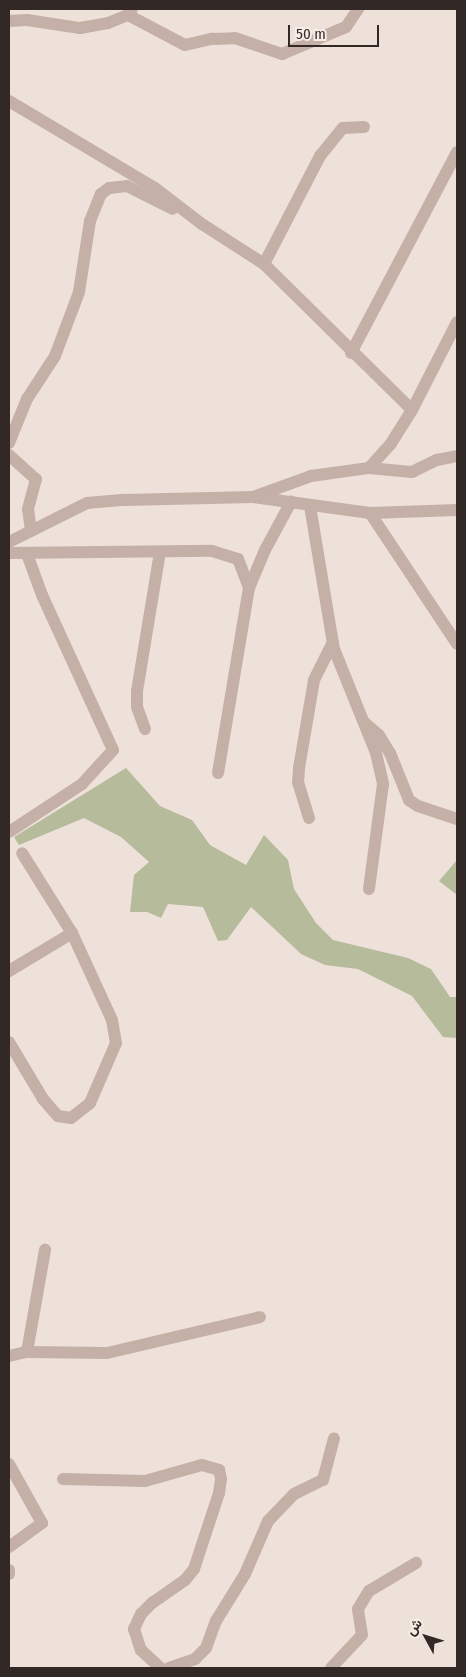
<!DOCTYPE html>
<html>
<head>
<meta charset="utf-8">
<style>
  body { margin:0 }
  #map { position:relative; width:466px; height:1677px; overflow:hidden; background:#eee1da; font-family:"Fira Sans Condensed",Vazirmatn,sans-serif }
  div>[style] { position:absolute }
  .green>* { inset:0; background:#b6bb9c }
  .minor>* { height:12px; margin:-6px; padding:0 6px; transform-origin:6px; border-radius:6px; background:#c5b0a8 }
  span { translate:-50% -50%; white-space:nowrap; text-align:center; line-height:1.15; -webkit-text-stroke:4px #f7ece6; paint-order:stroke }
  .frame { position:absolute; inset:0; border:10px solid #322927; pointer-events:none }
  .north { position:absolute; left:401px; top:1612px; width:50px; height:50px; -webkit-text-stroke:4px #f7ece6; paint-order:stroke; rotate:309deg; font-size:14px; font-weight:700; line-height:20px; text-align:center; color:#322927 }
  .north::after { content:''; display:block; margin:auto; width:18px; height:22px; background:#322927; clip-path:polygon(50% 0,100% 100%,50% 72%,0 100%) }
  .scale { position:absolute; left:288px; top:25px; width:91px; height:22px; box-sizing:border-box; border:2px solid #322927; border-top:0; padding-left:6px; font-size:15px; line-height:18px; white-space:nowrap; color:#322927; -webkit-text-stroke:4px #f7ece6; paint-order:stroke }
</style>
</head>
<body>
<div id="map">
  <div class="green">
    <div style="clip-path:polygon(126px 768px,160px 806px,192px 820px,210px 845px,246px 865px,264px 835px,288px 860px,294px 889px,316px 923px,333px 940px,408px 958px,431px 969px,450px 997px,457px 997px,457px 1038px,443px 1037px,412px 996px,358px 969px,325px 965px,301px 954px,251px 907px,227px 940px,218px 941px,203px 907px,168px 904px,161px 918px,147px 912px,130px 912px,134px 875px,149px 862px,121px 837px,84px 818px,19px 845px,14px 837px)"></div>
    <div style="clip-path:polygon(457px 860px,457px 895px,439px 881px)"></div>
  </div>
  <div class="minor">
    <div style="left:128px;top:15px;width:64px;rotate:27.8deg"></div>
    <div style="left:185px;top:45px;width:28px;rotate:-13deg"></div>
    <div style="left:212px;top:39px;width:23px;rotate:-2deg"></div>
    <div style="left:235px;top:38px;width:50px;rotate:18.8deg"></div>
    <div style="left:282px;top:54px;width:69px;rotate:-22.9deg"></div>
    <div style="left:346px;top:27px;width:22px;rotate:-56deg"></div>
    <div style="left:9px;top:21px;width:18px;rotate:-3deg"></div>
    <div style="left:27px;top:20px;width:54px;rotate:8.6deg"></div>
    <div style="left:80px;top:28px;width:28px;rotate:-10deg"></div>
    <div style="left:108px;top:23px;width:22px;rotate:-22deg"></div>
    <div style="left:128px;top:15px;width:7px;rotate:-56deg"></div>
    <div style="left:9px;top:101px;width:170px;rotate:30.8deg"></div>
    <div style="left:155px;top:188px;width:59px;rotate:37.5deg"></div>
    <div style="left:202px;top:224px;width:74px;rotate:32.8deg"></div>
    <div style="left:264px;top:264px;width:208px;rotate:44.6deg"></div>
    <div style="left:264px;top:264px;width:122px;rotate:-62.6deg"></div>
    <div style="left:320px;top:156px;width:36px;rotate:-51deg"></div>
    <div style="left:343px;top:128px;width:21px;rotate:-3deg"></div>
    <div style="left:351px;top:353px;width:227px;rotate:-62.2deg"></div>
    <div style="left:9px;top:443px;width:48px;rotate:-67.8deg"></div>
    <div style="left:27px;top:399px;width:51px;rotate:-56.9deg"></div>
    <div style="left:55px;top:356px;width:68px;rotate:-69.4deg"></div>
    <div style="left:79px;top:292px;width:72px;rotate:-81.2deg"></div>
    <div style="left:90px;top:221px;width:29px;rotate:-68deg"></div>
    <div style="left:101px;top:194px;width:10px;rotate:-37deg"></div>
    <div style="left:109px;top:188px;width:18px;rotate:-6deg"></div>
    <div style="left:127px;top:186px;width:51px;rotate:26.6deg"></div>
    <div style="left:9px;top:455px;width:36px;rotate:42deg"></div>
    <div style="left:36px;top:479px;width:31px;rotate:105deg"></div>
    <div style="left:28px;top:509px;width:22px;rotate:82deg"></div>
    <div style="left:369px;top:468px;width:43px;rotate:5.3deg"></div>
    <div style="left:412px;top:472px;width:28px;rotate:-26deg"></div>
    <div style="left:437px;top:460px;width:20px;rotate:-11deg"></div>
    <div style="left:256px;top:496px;width:59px;rotate:-20deg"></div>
    <div style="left:311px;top:476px;width:59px;rotate:-7.9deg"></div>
    <div style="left:369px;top:468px;width:31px;rotate:-48deg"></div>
    <div style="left:390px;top:445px;width:41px;rotate:-57.8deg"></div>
    <div style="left:412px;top:410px;width:99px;rotate:-62.9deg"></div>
    <div style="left:310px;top:506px;width:145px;rotate:80.5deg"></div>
    <div style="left:334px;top:649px;width:112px;rotate:68deg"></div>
    <div style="left:376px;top:753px;width:32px;rotate:77deg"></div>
    <div style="left:383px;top:784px;width:106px;rotate:97.6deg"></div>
    <div style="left:370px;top:513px;width:157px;rotate:56.4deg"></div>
    <div style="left:9px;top:542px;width:87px;rotate:-26.6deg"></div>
    <div style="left:87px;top:503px;width:37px;rotate:-5deg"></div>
    <div style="left:124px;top:500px;width:129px;rotate:-1.3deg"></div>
    <div style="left:253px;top:497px;width:118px;rotate:7.8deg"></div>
    <div style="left:370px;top:513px;width:87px;rotate:-2deg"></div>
    <div style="left:9px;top:553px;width:203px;rotate:-0.6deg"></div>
    <div style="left:212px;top:551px;width:27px;rotate:17deg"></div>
    <div style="left:238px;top:559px;width:31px;rotate:69deg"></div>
    <div style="left:365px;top:723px;width:18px;rotate:41deg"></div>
    <div style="left:379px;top:735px;width:21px;rotate:59deg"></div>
    <div style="left:390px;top:753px;width:51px;rotate:68deg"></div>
    <div style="left:409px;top:800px;width:11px;rotate:34deg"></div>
    <div style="left:418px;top:806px;width:41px;rotate:18.4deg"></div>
    <div style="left:145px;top:729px;width:23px;rotate:-110deg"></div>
    <div style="left:137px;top:707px;width:16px;rotate:-90deg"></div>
    <div style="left:137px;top:691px;width:141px;rotate:-80.6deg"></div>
    <div style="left:218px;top:773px;width:188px;rotate:-80.5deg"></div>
    <div style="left:249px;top:588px;width:41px;rotate:-67.2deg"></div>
    <div style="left:265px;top:550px;width:55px;rotate:-61.6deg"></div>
    <div style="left:309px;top:818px;width:37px;rotate:-107deg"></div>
    <div style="left:298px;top:783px;width:15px;rotate:-86deg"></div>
    <div style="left:299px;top:768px;width:89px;rotate:-80.3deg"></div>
    <div style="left:314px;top:680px;width:42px;rotate:-63.4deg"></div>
    <div style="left:9px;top:832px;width:87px;rotate:-33.3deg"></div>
    <div style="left:82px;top:784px;width:46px;rotate:-47.6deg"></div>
    <div style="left:113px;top:750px;width:170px;rotate:-114.6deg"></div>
    <div style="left:42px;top:595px;width:44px;rotate:-110.1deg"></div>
    <div style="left:9px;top:971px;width:74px;rotate:-31.1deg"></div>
    <div style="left:9px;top:1042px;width:66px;rotate:59.2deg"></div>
    <div style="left:43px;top:1099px;width:23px;rotate:49deg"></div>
    <div style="left:58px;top:1116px;width:13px;rotate:9deg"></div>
    <div style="left:71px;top:1118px;width:24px;rotate:-38deg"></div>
    <div style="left:90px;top:1103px;width:65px;rotate:-66.6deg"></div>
    <div style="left:116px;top:1043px;width:23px;rotate:-100deg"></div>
    <div style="left:112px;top:1020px;width:96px;rotate:-114.7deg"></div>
    <div style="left:72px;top:933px;width:94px;rotate:-122deg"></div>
    <div style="left:27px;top:1352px;width:104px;rotate:-80deg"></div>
    <div style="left:9px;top:1356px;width:18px;rotate:-13deg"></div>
    <div style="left:27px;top:1352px;width:80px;rotate:0.7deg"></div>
    <div style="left:107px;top:1353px;width:157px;rotate:-13.2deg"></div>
    <div style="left:9px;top:1464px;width:68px;rotate:60.8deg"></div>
    <div style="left:42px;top:1523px;width:41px;rotate:144deg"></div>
    <div style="left:63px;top:1479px;width:82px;rotate:1.4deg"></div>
    <div style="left:145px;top:1481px;width:59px;rotate:-15.7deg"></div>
    <div style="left:202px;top:1465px;width:18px;rotate:16deg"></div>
    <div style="left:219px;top:1470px;width:9px;rotate:77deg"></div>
    <div style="left:221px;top:1479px;width:14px;rotate:98deg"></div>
    <div style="left:219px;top:1493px;width:80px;rotate:108.2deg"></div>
    <div style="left:194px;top:1569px;width:14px;rotate:129deg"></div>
    <div style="left:185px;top:1580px;width:39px;rotate:145deg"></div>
    <div style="left:153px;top:1602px;width:17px;rotate:135deg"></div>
    <div style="left:141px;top:1614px;width:17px;rotate:115deg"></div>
    <div style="left:134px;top:1629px;width:22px;rotate:72deg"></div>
    <div style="left:141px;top:1650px;width:26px;rotate:43deg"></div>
    <div style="left:9px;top:1570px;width:4px;rotate:90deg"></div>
    <div style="left:169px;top:1668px;width:28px;rotate:-19deg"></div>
    <div style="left:195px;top:1659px;width:16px;rotate:-45deg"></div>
    <div style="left:206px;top:1648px;width:29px;rotate:-70deg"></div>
    <div style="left:216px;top:1621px;width:55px;rotate:-58.3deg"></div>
    <div style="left:245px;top:1574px;width:58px;rotate:-66.5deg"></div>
    <div style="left:268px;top:1521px;width:37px;rotate:-46deg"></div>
    <div style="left:294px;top:1494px;width:32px;rotate:-26deg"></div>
    <div style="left:323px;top:1480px;width:43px;rotate:-75.3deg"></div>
    <div style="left:331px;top:1668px;width:45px;rotate:-46.8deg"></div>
    <div style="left:362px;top:1635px;width:26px;rotate:-99deg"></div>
    <div style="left:358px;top:1609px;width:21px;rotate:-59deg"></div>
    <div style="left:369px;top:1591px;width:55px;rotate:-30.8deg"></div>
  </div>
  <div class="frame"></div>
  <div class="north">ش</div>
  <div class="scale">50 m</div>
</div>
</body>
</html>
